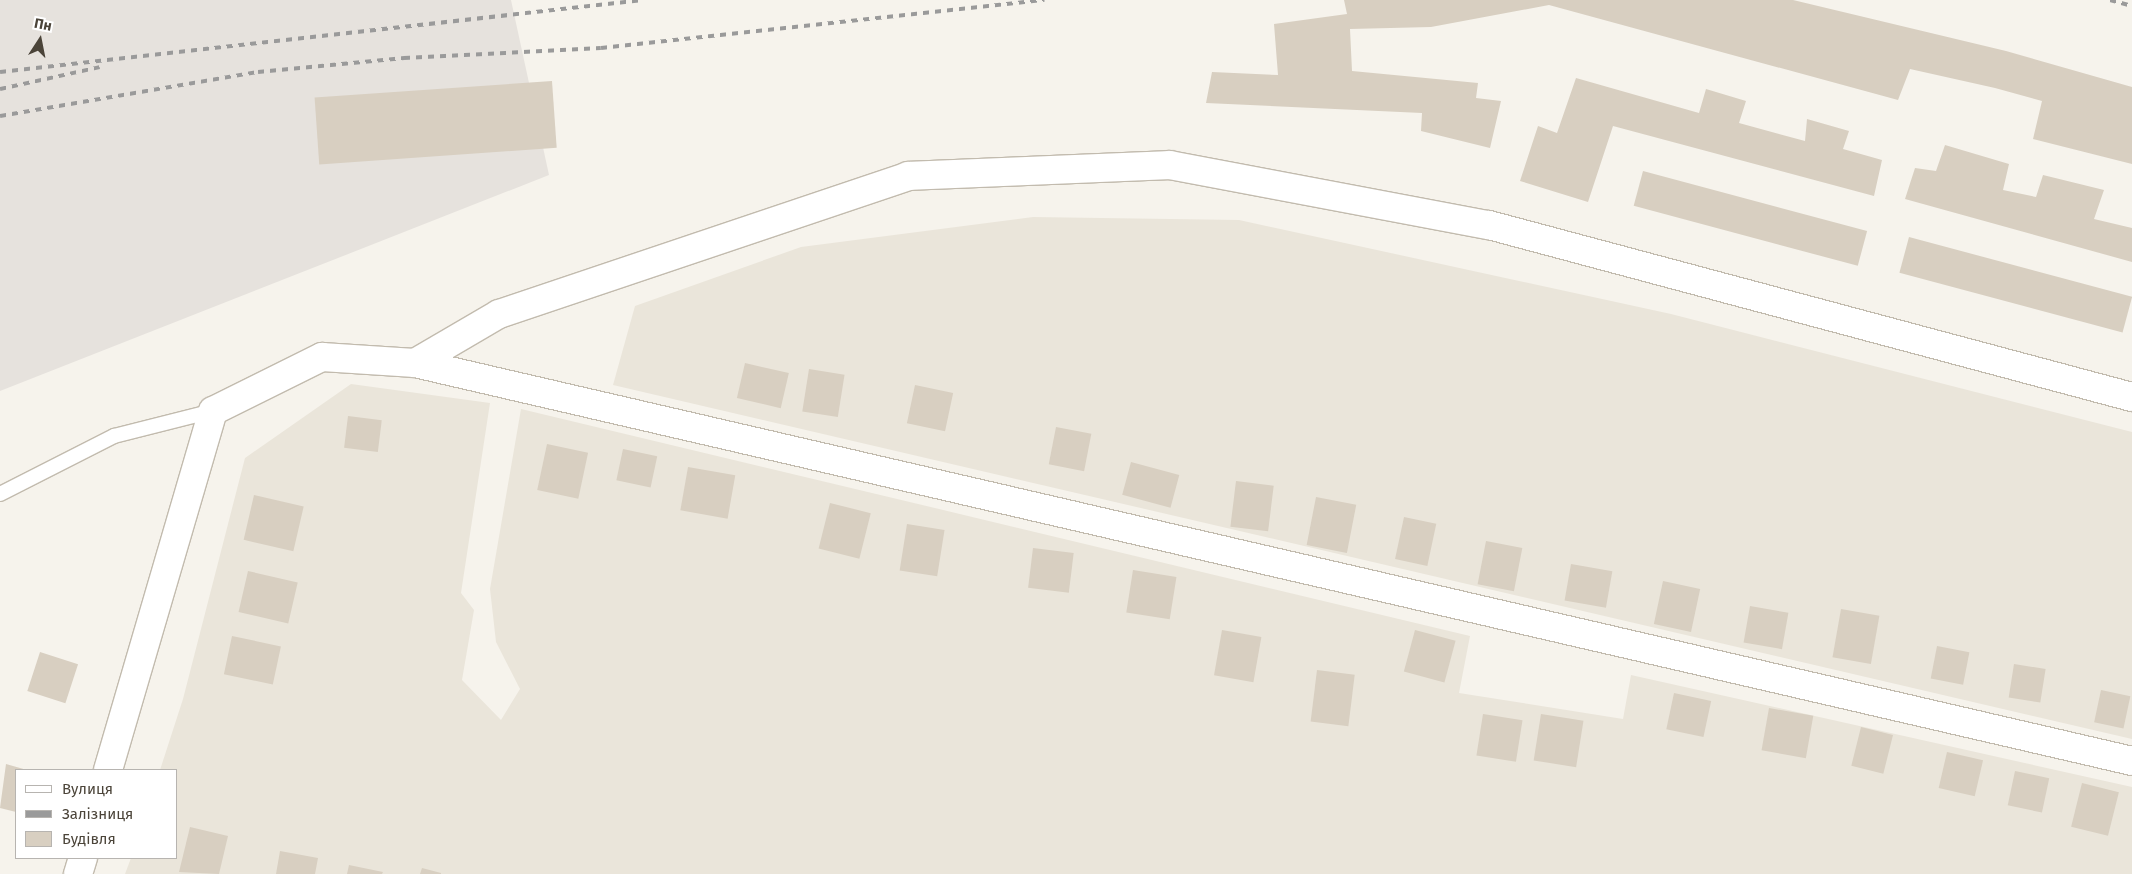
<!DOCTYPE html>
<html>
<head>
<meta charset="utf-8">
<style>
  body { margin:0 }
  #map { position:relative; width:2132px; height:874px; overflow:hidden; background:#f6f3ec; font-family:"Fira Sans",sans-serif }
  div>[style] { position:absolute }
  .residential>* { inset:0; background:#eae5da }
  .industrial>* { inset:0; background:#e6e2dd }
  .building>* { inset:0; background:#d8cfc1; transform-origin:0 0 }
  .roads { filter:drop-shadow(1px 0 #c2bbae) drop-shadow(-1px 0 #c2bbae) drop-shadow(0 1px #c2bbae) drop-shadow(0 -1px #c2bbae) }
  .service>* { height:14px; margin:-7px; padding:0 7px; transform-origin:7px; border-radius:7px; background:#fff }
  .minor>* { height:28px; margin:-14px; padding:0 14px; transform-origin:14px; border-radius:14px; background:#fff }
  .rail>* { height:4px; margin-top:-2px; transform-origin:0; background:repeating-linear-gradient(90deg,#9a9a9a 0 6px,transparent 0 12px) }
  span { translate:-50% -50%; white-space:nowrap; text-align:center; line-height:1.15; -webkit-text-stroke:5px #fff; paint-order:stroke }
  .legend { position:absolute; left:15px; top:769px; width:162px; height:90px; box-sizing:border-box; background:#fff; border:1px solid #b7b4b0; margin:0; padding:6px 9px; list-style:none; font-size:15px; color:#4b4439 }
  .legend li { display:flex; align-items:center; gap:10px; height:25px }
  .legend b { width:25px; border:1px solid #b7b4b0 }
  .north { position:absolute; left:15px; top:15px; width:50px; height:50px; -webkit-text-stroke:4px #fff; paint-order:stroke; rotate:11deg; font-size:14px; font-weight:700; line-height:20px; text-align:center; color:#4b4439 }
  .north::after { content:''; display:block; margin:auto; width:18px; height:22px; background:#4b4439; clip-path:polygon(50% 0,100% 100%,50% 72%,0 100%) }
</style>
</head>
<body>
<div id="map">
  <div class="residential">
    <div style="clip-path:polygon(1033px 217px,1239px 220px,1671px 314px,2132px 432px,2132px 739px,613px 385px,635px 306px,801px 247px)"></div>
    <div style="clip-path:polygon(351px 384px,490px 403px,461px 593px,474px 610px,462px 680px,501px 720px,520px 689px,496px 642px,490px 589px,521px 409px,1470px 636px,1459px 693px,1623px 719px,1631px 675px,2132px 787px,2132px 874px,125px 874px,131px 858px,176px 858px,176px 770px,160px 770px,183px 699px,245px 458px)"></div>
  </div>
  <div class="industrial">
    <div style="clip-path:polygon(0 0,511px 0,549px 175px,0 391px)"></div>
  </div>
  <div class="building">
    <div style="clip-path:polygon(1344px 0,1793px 0,2006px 51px,2132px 87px,2132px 164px,2033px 139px,2042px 101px,1995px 88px,1910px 69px,1898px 100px,1549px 5px,1431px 27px,1350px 29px,1352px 71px,1478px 83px,1476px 98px,1501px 101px,1490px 148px,1421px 131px,1422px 113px,1206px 103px,1212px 72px,1278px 75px,1274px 24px,1347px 14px)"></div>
    <div style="clip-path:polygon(1576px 78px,1699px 113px,1706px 89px,1746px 101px,1739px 123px,1805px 141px,1807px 119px,1849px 131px,1843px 149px,1882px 160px,1874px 196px,1613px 126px,1588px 202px,1520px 181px,1538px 126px,1557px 133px)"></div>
    <div style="left:552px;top:81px;width:67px;height:238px;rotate:86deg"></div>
    <div style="clip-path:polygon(1945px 145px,2009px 164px,2003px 190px,2036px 197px,2043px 175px,2104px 190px,2094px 219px,2132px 228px,2132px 262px,1905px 199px,1915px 168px,1936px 171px)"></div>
    <div style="left:1643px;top:171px;width:232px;height:36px;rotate:15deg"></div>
    <div style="left:1909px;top:237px;width:231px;height:37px;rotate:15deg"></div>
    <div style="left:745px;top:363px;width:45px;height:36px;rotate:13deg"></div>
    <div style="left:809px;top:369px;width:36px;height:43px;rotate:9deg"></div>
    <div style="left:915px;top:385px;width:39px;height:39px;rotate:12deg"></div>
    <div style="left:348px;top:416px;width:34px;height:32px;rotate:7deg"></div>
    <div style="left:1056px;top:427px;width:36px;height:38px;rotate:11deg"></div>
    <div style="left:547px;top:444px;width:42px;height:47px;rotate:12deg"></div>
    <div style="left:623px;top:449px;width:35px;height:32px;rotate:12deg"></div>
    <div style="left:1131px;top:462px;width:50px;height:34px;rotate:15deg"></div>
    <div style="left:688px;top:467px;width:48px;height:44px;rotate:10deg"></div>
    <div style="left:1236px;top:481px;width:38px;height:46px;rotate:7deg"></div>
    <div style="left:254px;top:495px;width:51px;height:46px;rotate:13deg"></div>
    <div style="left:1316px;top:497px;width:41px;height:49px;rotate:11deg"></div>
    <div style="left:830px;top:503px;width:42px;height:47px;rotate:14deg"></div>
    <div style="left:1404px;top:517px;width:33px;height:43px;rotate:12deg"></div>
    <div style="left:907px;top:524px;width:38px;height:47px;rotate:9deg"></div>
    <div style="left:1486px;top:541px;width:37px;height:44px;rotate:11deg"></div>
    <div style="left:1033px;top:548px;width:41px;height:40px;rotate:7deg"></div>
    <div style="left:1571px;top:564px;width:42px;height:37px;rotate:10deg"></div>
    <div style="left:1133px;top:570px;width:44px;height:43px;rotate:9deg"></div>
    <div style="left:248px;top:571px;width:51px;height:42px;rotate:13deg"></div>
    <div style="left:1663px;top:581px;width:38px;height:44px;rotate:12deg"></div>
    <div style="left:1750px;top:606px;width:39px;height:37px;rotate:10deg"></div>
    <div style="left:1841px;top:609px;width:39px;height:49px;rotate:10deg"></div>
    <div style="left:1222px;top:630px;width:40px;height:46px;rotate:10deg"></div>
    <div style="left:1415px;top:630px;width:42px;height:43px;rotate:15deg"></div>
    <div style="left:232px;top:636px;width:50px;height:39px;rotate:12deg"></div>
    <div style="left:1937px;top:646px;width:33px;height:33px;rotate:11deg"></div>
    <div style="left:40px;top:652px;width:40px;height:41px;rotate:18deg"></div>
    <div style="left:2014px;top:664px;width:32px;height:34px;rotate:9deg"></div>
    <div style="left:1317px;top:670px;width:38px;height:52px;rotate:7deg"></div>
    <div style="left:2101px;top:690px;width:30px;height:33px;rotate:12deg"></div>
    <div style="left:1674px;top:693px;width:38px;height:37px;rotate:12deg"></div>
    <div style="left:1769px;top:708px;width:45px;height:43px;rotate:10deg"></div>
    <div style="left:1483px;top:714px;width:40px;height:42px;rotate:9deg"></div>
    <div style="left:1541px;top:714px;width:43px;height:47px;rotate:9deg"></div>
    <div style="left:1861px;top:727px;width:33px;height:40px;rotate:14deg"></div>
    <div style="left:1947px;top:752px;width:37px;height:37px;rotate:13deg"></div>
    <div style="clip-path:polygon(6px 764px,27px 770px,16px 770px,16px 812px,0 808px)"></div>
    <div style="left:2015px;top:771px;width:35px;height:35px;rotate:12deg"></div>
    <div style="left:2082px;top:783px;width:38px;height:45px;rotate:14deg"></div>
    <div style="clip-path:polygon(190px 827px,228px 836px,219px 874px,179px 872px)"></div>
    <div style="clip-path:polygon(280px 851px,318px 858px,315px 874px,276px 874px)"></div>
    <div style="clip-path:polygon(349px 865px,383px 872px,382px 874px,347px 874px)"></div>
    <div style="clip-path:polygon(422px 868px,441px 873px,441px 874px,420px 874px)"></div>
  </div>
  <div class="roads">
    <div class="service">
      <div style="left:0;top:494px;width:128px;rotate:-27deg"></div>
      <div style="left:114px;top:436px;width:102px;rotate:-14.2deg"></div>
    </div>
    <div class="minor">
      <div style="left:415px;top:363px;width:1763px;rotate:13.05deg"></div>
      <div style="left:108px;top:770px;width:374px;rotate:-73.7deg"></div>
      <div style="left:213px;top:411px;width:122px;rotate:-26.4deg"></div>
      <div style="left:322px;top:357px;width:93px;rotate:3.7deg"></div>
      <div style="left:415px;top:363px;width:97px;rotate:-30.3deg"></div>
      <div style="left:499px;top:314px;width:432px;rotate:-18.6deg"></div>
      <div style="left:908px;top:176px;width:262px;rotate:-2.4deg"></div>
      <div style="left:1170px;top:165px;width:325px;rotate:10.7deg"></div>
      <div style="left:1489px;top:225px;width:666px;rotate:14.98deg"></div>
      <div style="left:78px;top:874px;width:17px;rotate:-73deg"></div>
    </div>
  </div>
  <div class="rail">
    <div style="left:2110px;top:0;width:23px;rotate:15deg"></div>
    <div style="left:0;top:72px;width:647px;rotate:-6.39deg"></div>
    <div style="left:0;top:89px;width:102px;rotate:-12.4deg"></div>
    <div style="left:0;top:116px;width:262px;rotate:-9.7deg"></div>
    <div style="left:258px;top:72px;width:147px;rotate:-5.5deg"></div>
    <div style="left:404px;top:58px;width:197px;rotate:-2.9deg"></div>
    <div style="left:601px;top:48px;width:446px;rotate:-6.2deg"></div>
  </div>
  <ul class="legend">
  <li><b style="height:6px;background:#fff"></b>Вулиця</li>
  <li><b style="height:6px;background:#9a9a9a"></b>Залізниця</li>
  <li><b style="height:14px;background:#d8cfc1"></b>Будівля</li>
  </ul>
  <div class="north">Пн</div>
</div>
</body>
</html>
